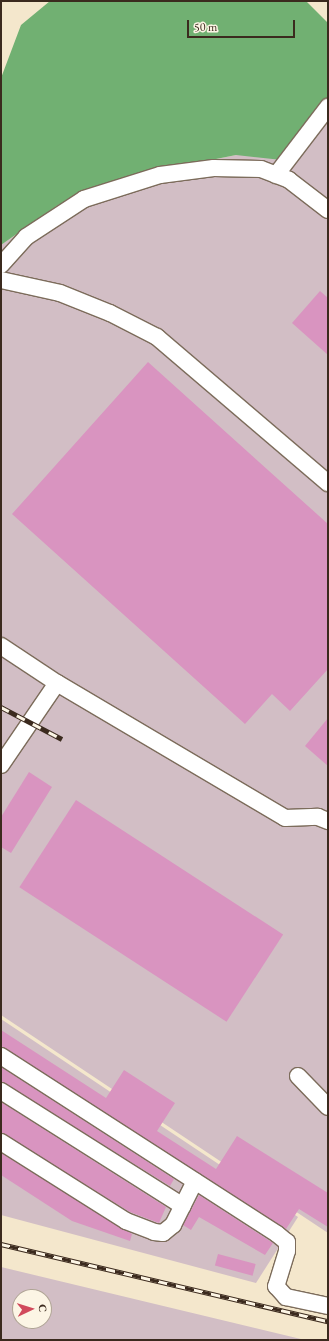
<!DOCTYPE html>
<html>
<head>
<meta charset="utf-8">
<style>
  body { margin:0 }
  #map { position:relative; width:329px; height:1341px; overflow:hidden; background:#f4e7cc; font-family:"EB Garamond",serif }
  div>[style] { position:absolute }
  .industrial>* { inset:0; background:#d2bec5 }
  .forest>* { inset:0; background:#71b072 }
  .building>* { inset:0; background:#d994c0; transform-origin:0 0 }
  .roads { filter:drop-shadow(1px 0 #7c6c5b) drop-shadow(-1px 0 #7c6c5b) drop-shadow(0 1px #7c6c5b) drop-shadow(0 -1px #7c6c5b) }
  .minor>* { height:16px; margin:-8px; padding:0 8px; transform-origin:8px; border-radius:8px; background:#fff }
  .rail>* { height:4.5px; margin-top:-2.25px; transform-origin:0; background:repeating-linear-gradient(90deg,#fcf5e5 0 9px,#3b2a1e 0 18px); box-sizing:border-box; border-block:1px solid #3b2a1e }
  span { translate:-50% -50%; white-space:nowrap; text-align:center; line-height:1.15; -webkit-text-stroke:4px #fcf5e5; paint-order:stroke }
  .frame { position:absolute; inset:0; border:2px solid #3b2a1e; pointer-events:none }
  .north { position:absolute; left:12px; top:1289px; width:40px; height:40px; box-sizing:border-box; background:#fcf5e5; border:1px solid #afa495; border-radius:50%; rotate:86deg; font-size:11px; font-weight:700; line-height:16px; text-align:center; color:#3b2a1e }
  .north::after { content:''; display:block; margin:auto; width:14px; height:18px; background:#d1495b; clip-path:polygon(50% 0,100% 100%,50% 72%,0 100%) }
  .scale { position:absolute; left:187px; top:20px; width:108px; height:18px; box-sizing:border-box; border:2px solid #3b2a1e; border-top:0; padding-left:5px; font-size:12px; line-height:14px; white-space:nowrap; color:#3b2a1e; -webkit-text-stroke:3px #fcf5e5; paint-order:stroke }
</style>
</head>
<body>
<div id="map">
  <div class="industrial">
    <div style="clip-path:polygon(328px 104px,328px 1233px,1px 1015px,1px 245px,58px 205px,166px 169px,236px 155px)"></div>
    <div style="clip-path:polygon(1px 1019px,298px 1217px,256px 1283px,1px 1215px)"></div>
    <div style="clip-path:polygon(evenodd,1px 1267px,305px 1340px,1px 1340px,1px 1267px,20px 1297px,44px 1297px,44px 1321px,20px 1321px,20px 1297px)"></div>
  </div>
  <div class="forest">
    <div style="clip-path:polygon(50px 1px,306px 1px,328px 23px,328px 99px,282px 160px,236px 155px,166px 169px,58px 205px,1px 245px,1px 78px,21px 25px)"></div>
  </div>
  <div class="building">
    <div style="clip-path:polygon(320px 291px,328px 298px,328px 355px,292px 323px)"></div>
    <div style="clip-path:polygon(148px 362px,328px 524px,328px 669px,290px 711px,272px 694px,245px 724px,12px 514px)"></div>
    <div style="clip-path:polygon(328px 718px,328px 766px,305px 746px)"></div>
    <div style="clip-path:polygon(29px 772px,52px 787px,11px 853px,1px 847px,1px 817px)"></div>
    <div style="left:76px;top:800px;width:247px;height:104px;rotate:33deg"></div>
    <div style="clip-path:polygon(1px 1030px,106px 1098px,124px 1070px,175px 1103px,157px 1131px,216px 1169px,237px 1136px,328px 1193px,328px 1227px,299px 1209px,286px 1229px,1px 1047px)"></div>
    <div style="clip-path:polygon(1px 1067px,174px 1179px,170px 1186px,1px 1082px)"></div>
    <div style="clip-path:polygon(1px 1102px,166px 1207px,159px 1223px,130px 1212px,1px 1133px)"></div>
    <div style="clip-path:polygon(1px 1153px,132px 1234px,130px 1241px,72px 1221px,1px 1175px)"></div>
    <div style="clip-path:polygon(199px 1195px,273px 1243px,265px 1255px,199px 1217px,191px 1230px,183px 1225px)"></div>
    <div style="left:218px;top:1254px;width:39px;height:12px;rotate:15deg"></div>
  </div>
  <div class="roads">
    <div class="minor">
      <div style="left:276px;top:175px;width:86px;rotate:-52.6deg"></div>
      <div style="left:1px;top:265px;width:38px;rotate:-48deg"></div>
      <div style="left:26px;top:237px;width:69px;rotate:-33.2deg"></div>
      <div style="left:84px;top:199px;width:80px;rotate:-17.5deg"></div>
      <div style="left:160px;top:175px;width:54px;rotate:-7.4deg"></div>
      <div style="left:214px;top:168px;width:47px;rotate:1.2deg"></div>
      <div style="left:261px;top:169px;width:30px;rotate:21deg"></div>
      <div style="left:289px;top:180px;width:49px;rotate:37.6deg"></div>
      <div style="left:1px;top:280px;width:60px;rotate:12.4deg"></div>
      <div style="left:60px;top:293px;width:54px;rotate:21.8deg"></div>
      <div style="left:110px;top:313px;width:53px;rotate:27.1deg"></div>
      <div style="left:157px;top:337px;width:225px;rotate:40.5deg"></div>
      <div style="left:1px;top:646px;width:67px;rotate:33.5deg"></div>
      <div style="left:57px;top:683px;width:265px;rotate:30.6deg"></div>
      <div style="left:285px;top:818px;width:33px;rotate:-2deg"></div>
      <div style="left:318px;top:817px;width:11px;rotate:22deg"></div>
      <div style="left:1px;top:765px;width:99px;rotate:-55.7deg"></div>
      <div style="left:1px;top:1056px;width:328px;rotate:32.8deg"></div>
      <div style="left:277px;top:1234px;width:13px;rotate:39deg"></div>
      <div style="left:287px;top:1242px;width:9px;rotate:90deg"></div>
      <div style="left:287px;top:1251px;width:37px;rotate:107deg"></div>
      <div style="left:276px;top:1286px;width:15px;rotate:48deg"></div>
      <div style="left:286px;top:1297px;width:43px;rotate:12.1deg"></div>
      <div style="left:298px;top:1076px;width:43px;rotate:45.9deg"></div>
      <div style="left:1px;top:1091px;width:215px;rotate:32.3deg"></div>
      <div style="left:1px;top:1142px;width:148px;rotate:32.3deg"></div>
      <div style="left:126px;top:1221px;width:30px;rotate:21deg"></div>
      <div style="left:154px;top:1232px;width:9px;rotate:6deg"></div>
      <div style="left:163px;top:1233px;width:13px;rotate:-39deg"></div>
      <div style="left:173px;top:1225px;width:49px;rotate:-63.4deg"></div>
    </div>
  </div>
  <div class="rail">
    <div style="left:1px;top:707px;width:69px;rotate:27.7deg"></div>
    <div style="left:1px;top:1244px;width:336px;rotate:13.3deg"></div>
  </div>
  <div class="frame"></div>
  <div class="north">С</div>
  <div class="scale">50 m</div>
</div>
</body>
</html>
